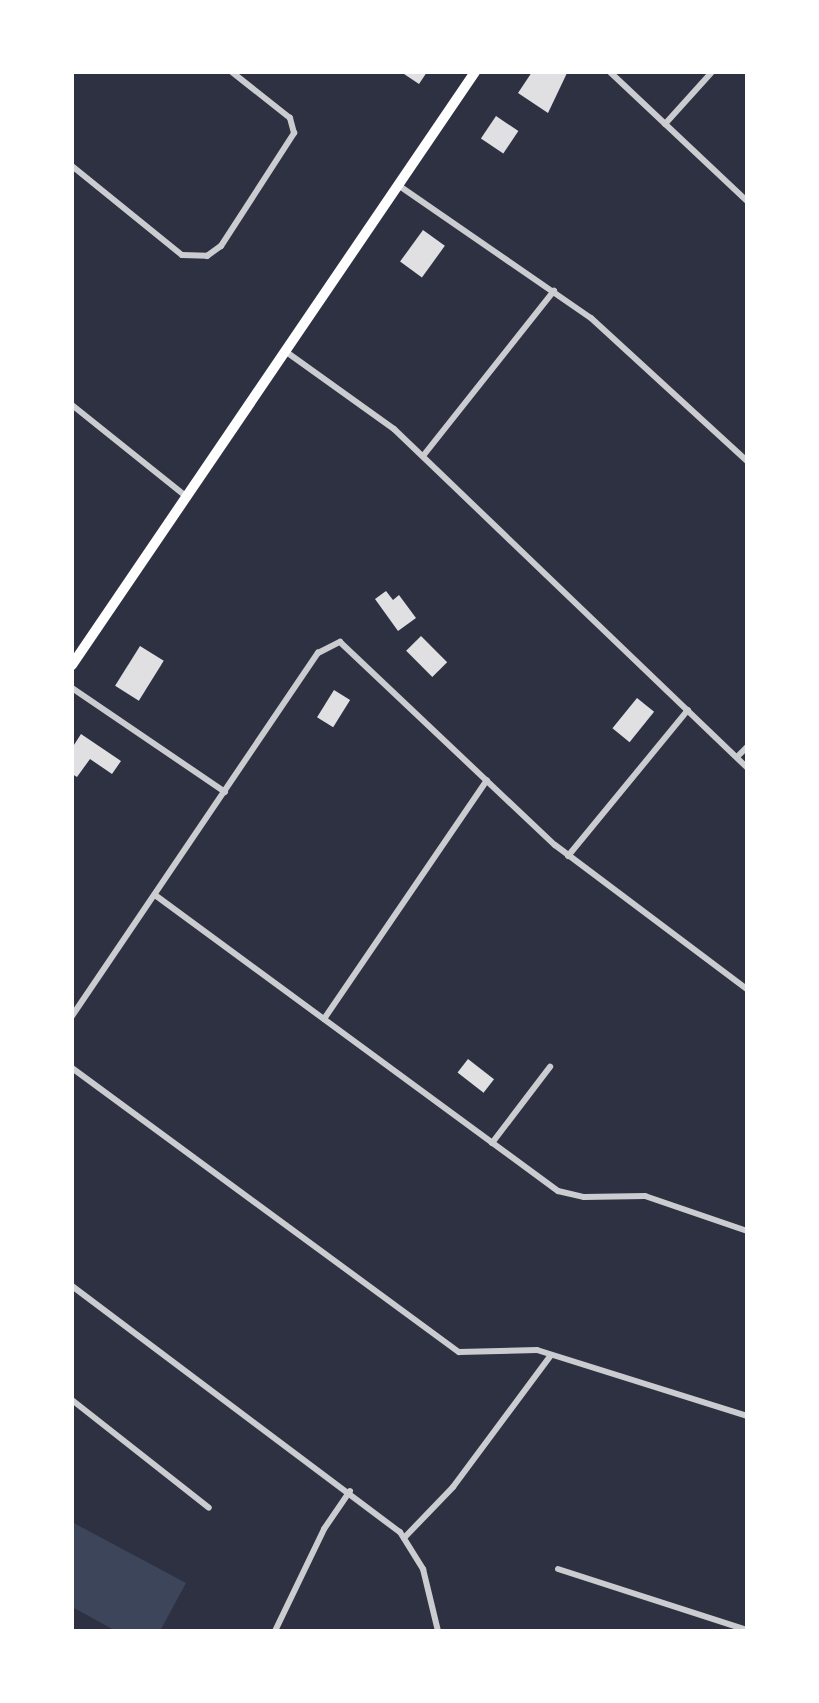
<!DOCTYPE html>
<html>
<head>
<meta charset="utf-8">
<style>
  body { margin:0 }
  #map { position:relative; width:819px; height:1703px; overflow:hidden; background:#2d3142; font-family:Rubik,sans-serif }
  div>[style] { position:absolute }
  .green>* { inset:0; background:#3c4559 }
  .building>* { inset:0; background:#e0e0e3; transform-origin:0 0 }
  .minor>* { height:6px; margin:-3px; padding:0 3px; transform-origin:3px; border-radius:3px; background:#caccd0 }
  .primary>* { height:10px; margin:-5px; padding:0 5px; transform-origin:5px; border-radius:5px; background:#fff }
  span { translate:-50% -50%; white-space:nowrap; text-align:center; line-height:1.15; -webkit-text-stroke:7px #fff; paint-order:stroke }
  .frame { position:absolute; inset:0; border:74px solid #fff; pointer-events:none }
</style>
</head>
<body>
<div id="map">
  <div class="green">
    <div style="clip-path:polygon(72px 1522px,186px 1583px,160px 1631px,116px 1631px,72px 1607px)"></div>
  </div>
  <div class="building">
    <div style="clip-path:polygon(401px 72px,427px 72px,419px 84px)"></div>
    <div style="clip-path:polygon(532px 72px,567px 73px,548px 113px,518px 93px)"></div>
    <div style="left:496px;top:116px;width:27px;height:27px;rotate:34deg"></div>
    <div style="left:423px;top:230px;width:27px;height:39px;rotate:36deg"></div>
    <div style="clip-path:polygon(386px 591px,393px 600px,399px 595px,416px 618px,398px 631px,375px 599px)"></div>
    <div style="left:421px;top:636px;width:37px;height:21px;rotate:45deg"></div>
    <div style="left:140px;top:646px;width:28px;height:47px;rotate:32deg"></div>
    <div style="left:334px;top:690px;width:19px;height:32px;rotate:32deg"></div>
    <div style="left:637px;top:698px;width:22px;height:39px;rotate:39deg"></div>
    <div style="clip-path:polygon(81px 734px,121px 761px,112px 774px,90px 759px,77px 777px,72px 774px,72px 748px)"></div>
    <div style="left:468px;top:1059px;width:33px;height:17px;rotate:38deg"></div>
  </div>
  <div class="minor">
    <div style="left:610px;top:72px;width:188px;rotate:43.3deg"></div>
    <div style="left:665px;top:124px;width:70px;rotate:-47.9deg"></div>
    <div style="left:72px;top:166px;width:141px;rotate:39deg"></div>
    <div style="left:182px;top:255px;width:25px;rotate:2deg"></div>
    <div style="left:207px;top:256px;width:17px;rotate:-36deg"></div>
    <div style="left:221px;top:246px;width:135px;rotate:-57.1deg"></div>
    <div style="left:294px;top:133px;width:16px;rotate:-105deg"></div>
    <div style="left:290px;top:118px;width:74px;rotate:-141.6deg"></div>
    <div style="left:398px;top:185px;width:234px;rotate:34.6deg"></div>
    <div style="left:591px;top:318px;width:212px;rotate:42.5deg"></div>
    <div style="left:285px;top:351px;width:134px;rotate:35.6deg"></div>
    <div style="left:394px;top:429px;width:489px;rotate:43.8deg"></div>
    <div style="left:72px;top:405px;width:147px;rotate:38.7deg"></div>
    <div style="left:423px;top:456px;width:211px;rotate:-51.6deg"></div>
    <div style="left:72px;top:688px;width:185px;rotate:34.2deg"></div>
    <div style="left:737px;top:757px;width:14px;rotate:-45deg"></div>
    <div style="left:568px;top:856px;width:189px;rotate:-50.6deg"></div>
    <div style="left:155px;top:895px;width:500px;rotate:36.3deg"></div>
    <div style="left:558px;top:1191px;width:27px;rotate:13deg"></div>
    <div style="left:584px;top:1197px;width:61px;rotate:-0.9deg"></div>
    <div style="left:645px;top:1196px;width:108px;rotate:18.9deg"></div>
    <div style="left:72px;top:1016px;width:439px;rotate:-55.9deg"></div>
    <div style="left:318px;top:653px;width:25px;rotate:-27deg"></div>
    <div style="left:340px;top:642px;width:296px;rotate:43.4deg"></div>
    <div style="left:555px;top:845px;width:240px;rotate:36.9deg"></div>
    <div style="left:324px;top:1019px;width:289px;rotate:-55.7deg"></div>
    <div style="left:72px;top:1068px;width:480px;rotate:36.3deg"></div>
    <div style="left:459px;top:1352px;width:78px;rotate:-1.5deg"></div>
    <div style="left:537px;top:1350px;width:220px;rotate:17.4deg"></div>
    <div style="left:492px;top:1143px;width:96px;rotate:-52.7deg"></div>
    <div style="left:72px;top:1286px;width:410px;rotate:36.9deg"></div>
    <div style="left:400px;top:1532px;width:44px;rotate:58.1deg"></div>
    <div style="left:423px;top:1569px;width:64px;rotate:76.4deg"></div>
    <div style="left:72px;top:1400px;width:174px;rotate:38.2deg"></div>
    <div style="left:404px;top:1538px;width:71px;rotate:-46.1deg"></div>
    <div style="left:453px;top:1487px;width:164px;rotate:-53.4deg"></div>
    <div style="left:558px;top:1569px;width:199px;rotate:17.9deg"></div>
    <div style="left:275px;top:1631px;width:113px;rotate:-64.3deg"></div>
    <div style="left:324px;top:1529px;width:46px;rotate:-55.6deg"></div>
  </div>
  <div class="primary">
    <div style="left:72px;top:665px;width:717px;rotate:-55.8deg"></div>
  </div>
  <div class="frame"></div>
</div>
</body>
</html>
